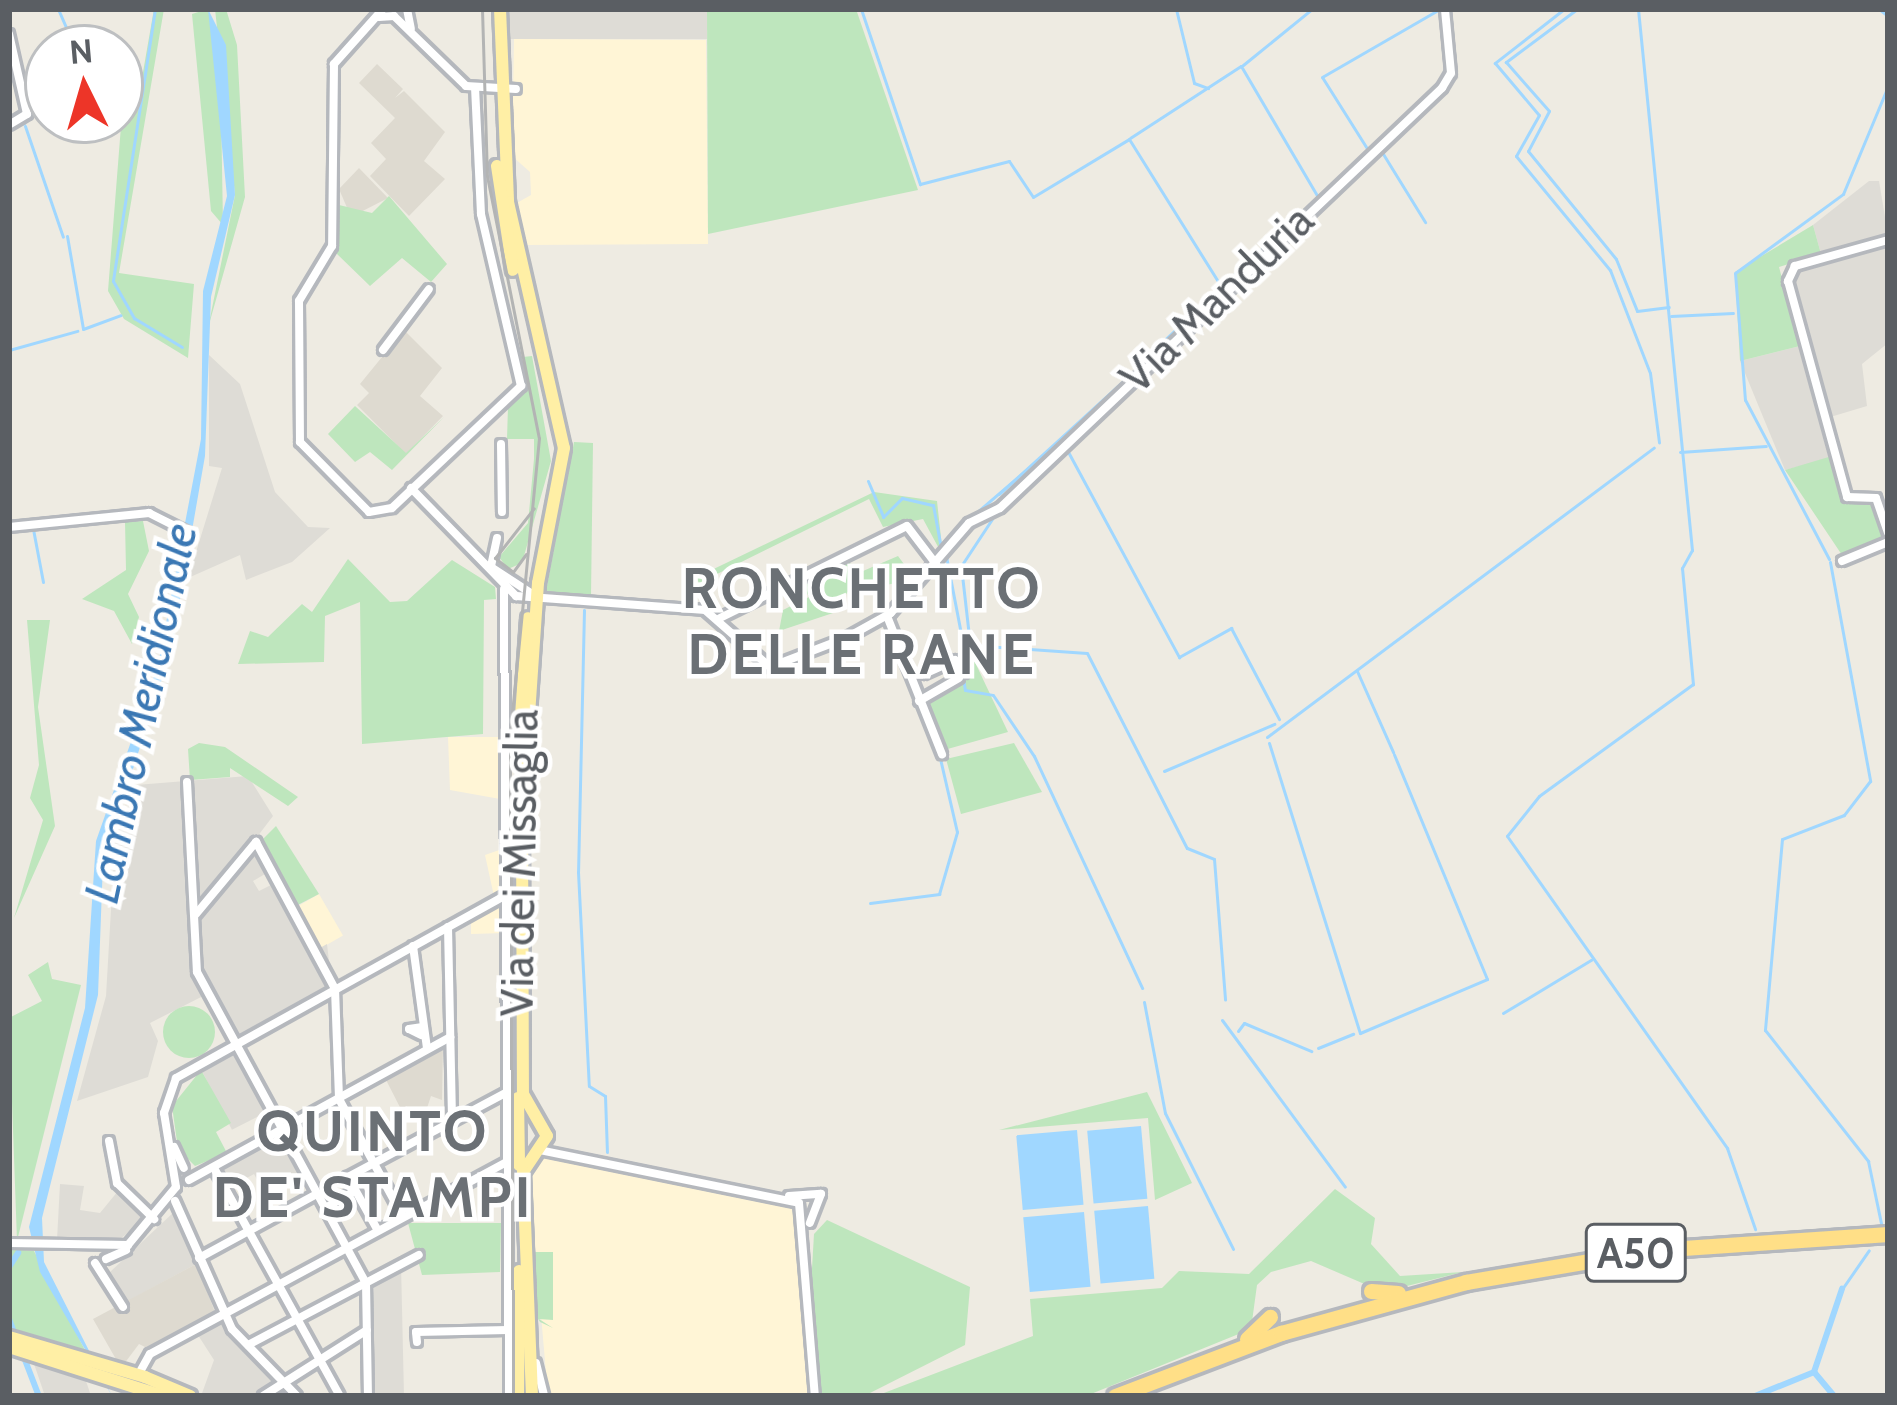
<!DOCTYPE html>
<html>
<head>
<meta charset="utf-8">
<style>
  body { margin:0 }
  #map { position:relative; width:1897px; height:1405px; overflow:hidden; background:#eeebe2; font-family:Cabin,sans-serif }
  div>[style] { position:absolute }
  .commercial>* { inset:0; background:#fff5d6; transform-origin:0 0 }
  .industrial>* { inset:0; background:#dedcd6; transform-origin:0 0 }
  .education>* { inset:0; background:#dedad0 }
  .green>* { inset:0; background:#bee6bd }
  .round { border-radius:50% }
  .water>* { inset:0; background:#a0d7ff; transform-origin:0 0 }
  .stream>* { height:3px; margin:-1.5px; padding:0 1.5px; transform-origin:1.5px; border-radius:1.5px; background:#a0d7ff }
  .canal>* { height:6px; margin:-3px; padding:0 3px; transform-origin:3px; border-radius:3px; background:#a0d7ff }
  .roads { filter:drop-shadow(3px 0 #b5b8bd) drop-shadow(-3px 0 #b5b8bd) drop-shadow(0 3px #b5b8bd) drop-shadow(0 -3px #b5b8bd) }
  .minor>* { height:8px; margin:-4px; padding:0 4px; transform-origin:4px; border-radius:4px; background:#fff }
  .major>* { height:12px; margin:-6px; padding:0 6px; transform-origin:6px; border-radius:6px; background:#ffefa5 }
  .highway>* { height:15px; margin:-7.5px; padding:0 7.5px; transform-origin:7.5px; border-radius:7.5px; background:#ffdf87 }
  .tram>* { height:3px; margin:-1.5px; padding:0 1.5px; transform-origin:1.5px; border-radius:1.5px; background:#b3b4b4 }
  span { translate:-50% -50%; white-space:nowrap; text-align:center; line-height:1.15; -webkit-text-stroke:9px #fff; paint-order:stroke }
  .shield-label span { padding:3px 9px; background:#fff; border:3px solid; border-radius:9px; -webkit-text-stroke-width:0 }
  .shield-label { font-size:42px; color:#5a5e63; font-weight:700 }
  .street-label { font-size:45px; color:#5a5e63 }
  .water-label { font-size:48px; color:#3b78b4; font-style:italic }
  .district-label { font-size:57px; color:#6b7075; font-weight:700; letter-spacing:3px }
  .frame { position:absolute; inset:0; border:12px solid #5a5e63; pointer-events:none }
  .north { position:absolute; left:24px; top:24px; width:120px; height:120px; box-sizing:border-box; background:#fff; border:3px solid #bdbfc1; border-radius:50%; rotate:355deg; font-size:33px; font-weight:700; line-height:48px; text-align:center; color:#5a5e63 }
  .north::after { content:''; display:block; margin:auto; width:42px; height:54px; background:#ed3528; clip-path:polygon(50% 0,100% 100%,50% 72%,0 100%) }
</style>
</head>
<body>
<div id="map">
  <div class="commercial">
    <div style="clip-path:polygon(514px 39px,706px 40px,708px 244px,523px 245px,515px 204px,531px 195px,530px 172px,512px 156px)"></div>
    <div style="clip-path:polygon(448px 737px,500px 737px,500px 799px,450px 790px)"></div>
    <div style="clip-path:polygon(505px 848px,506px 933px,471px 934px,471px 914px,495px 901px,485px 855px)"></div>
    <div style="left:319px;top:894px;width:48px;height:31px;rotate:60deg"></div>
    <div style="clip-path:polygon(541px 1152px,794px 1204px,807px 1218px,812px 1396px,548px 1396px,528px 1164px)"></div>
  </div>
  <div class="industrial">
    <div style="left:509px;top:9px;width:198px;height:30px"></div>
    <div style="clip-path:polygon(1869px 181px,1879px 181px,1888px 235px,1821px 254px,1813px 225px)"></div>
    <div style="clip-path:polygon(1888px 242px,1888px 343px,1862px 364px,1867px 406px,1827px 418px,1790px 281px,1796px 268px)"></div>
    <div style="clip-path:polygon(1800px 346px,1829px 459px,1785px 470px,1740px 361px)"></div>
    <div style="clip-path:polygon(209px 355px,240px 384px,275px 492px,308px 527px,330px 528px,292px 562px,246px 580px,240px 555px,188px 578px,222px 468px,209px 466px)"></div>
    <div style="clip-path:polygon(248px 776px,273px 816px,200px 912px,258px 850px,270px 871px,253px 881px,259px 891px,275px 883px,313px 952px,327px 944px,332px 987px,239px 1037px,209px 993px,150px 1023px,158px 1041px,148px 1077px,77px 1101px,106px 996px,115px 840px,136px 785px)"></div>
    <div style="left:234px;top:1048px;width:72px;height:39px;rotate:63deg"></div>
    <div style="clip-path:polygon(282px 1130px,304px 1169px,263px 1191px,254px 1174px,225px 1190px,214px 1168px)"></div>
    <div style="clip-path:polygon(60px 1184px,84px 1186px,80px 1210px,100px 1213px,118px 1191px,148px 1218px,109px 1247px,57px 1240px)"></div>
    <div style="clip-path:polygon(175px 1211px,196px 1264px,126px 1302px,109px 1273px)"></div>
    <div style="clip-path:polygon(401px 1264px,404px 1396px,368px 1396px,366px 1283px)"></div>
    <div style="clip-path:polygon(222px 1317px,276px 1379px,259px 1396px,201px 1396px,214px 1360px,196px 1332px)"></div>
    <div style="clip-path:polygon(32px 1358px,84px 1375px,91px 1396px,45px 1396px)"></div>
  </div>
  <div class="education">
    <div style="clip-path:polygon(377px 64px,403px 89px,395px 98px,404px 91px,445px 132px,424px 161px,445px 179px,409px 216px,370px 176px,386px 159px,371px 143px,395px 118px,359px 83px)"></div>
    <div style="clip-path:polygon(359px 168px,388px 198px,351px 217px,339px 189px)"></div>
    <div style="clip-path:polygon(404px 330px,442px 368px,420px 396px,443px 416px,406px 454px,357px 405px,369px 393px,360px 384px)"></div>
    <div style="clip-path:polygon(443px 1046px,442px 1100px,431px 1096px,424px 1117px,407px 1121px,384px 1076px)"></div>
    <div style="clip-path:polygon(196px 1264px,215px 1312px,153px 1351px,139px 1344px,121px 1368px,93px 1319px)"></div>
  </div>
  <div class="green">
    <div style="clip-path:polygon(154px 9px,164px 9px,119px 273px,194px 284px,188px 358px,124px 319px,108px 291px,124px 88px,143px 72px)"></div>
    <div style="clip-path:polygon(208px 9px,220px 50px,223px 225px,211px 211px,192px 14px)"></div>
    <div style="clip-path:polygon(215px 9px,226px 9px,237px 45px,245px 197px,208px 328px,235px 195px)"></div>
    <div style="clip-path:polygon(707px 9px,856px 9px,918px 190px,708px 234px)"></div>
    <div style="clip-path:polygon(389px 196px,447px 264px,431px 282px,402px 258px,370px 286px,336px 253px,339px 205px,372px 213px)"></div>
    <div style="clip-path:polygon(1813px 225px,1821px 254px,1779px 267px,1800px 346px,1740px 361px,1735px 272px)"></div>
    <div style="clip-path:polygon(532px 356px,551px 461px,522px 563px,508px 569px,499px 557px,528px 523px,534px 459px,534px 439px,507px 439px,508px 406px,530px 386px,523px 357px)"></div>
    <div style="clip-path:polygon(355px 406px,406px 453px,444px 417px,392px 470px,370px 452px,355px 462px,328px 434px)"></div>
    <div style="clip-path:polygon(574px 442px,593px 443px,591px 596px,546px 591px)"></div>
    <div style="clip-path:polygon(1832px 456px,1846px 501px,1877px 499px,1887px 540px,1844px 558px,1785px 470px)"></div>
    <div style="clip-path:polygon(874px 492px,937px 501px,943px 556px,923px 519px,883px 527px,869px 499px,707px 579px,720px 608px,704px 602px,697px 577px)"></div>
    <div style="clip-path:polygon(143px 521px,149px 551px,128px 594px,139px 617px,132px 644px,114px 611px,82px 599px,126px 570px,125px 522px)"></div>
    <div style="clip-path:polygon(898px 556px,915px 579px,867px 589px,856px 580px,833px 613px,779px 631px,776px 647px,783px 610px,809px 597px,802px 583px,849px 561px,856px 574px)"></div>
    <div style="clip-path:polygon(348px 559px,390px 602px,407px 601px,452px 560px,495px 587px,496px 599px,484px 600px,483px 734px,362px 744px,360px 602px,325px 616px,324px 662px,238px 664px,250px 631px,268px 637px,302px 604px,312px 612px)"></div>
    <div style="clip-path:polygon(27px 620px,50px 620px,38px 707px,55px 826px,14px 918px,43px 820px,30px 798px,39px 765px)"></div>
    <div style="clip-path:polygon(973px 658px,1008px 732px,944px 750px,922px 702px)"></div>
    <div style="clip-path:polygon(199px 743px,225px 747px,298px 797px,288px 806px,230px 768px,230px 777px,190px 780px,188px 749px)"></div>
    <div style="clip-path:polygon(1014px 743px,1042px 792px,961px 814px,946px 759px)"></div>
    <div style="clip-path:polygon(276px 826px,319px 894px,294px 907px,259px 843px)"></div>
    <div style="clip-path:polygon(48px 962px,52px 979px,81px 985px,17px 1241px,9px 1018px,42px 1001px,28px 975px)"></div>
    <div class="round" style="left:163px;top:1006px;width:52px;height:52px"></div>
    <div style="clip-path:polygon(201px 1070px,231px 1123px,216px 1132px,227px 1153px,195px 1166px,178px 1149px,172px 1106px)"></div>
    <div style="clip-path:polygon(1147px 1092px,1192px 1183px,1155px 1200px,1148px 1118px,999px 1130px)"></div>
    <div style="clip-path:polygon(1335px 1189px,1375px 1218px,1371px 1244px,1400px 1276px,1463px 1272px,1383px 1292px,1311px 1261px,1271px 1272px,1257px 1285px,1251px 1329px,1086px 1396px,876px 1396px,1033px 1336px,1030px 1299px,1162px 1288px,1179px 1271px,1249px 1274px)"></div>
    <div style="clip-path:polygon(827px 1220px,970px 1287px,965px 1345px,864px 1396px,819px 1393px,811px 1286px,814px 1234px)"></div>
    <div style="clip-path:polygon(408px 1223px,501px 1223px,500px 1272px,422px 1275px)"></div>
    <div style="clip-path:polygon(9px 1249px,34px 1251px,88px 1356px,9px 1332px)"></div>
    <div style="clip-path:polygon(531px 1252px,553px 1252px,553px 1320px,539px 1319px,553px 1328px,540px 1322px,532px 1309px)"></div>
  </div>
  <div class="water">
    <div style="clip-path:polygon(208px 9px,226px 45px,235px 195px,211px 297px,205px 456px,171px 651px,103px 862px,98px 995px,42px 1218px,44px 1262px,112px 1396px,40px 1272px,29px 1227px,85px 1008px,96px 841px,158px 665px,201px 439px,203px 291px,227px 196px)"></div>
    <div style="left:1141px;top:1126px;width:73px;height:54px;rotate:85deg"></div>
    <div style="left:1077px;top:1130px;width:75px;height:61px;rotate:85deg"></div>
    <div style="left:1148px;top:1206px;width:73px;height:54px;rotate:85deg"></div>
    <div style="left:1084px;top:1212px;width:75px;height:61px;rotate:85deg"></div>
  </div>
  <div class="stream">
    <div style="left:58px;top:9px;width:43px;rotate:66.4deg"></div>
    <div style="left:155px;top:9px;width:275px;rotate:98.8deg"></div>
    <div style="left:113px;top:281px;width:43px;rotate:60.4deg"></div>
    <div style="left:134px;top:318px;width:56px;rotate:31.1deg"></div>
    <div style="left:861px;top:9px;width:185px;rotate:71.4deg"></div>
    <div style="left:920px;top:184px;width:92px;rotate:-14.5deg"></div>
    <div style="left:1009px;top:161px;width:43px;rotate:56.3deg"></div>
    <div style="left:1033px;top:197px;width:112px;rotate:-31.1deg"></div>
    <div style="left:1129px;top:139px;width:176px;rotate:58deg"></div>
    <div style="left:1176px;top:9px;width:76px;rotate:76.3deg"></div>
    <div style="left:1194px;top:83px;width:15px;rotate:20deg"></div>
    <div style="left:1564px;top:9px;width:88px;rotate:142deg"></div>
    <div style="left:1495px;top:63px;width:68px;rotate:49.8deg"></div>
    <div style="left:1539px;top:115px;width:47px;rotate:119.3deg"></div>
    <div style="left:1516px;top:156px;width:148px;rotate:50.5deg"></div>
    <div style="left:1610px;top:270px;width:110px;rotate:68.8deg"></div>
    <div style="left:1650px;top:373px;width:70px;rotate:82.6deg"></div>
    <div style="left:1577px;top:9px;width:89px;rotate:143.3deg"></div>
    <div style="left:1506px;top:62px;width:65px;rotate:48.7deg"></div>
    <div style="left:1549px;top:111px;width:45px;rotate:117.7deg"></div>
    <div style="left:1528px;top:151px;width:139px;rotate:50.8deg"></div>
    <div style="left:1616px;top:259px;width:56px;rotate:68deg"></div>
    <div style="left:1637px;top:311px;width:32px;rotate:-7deg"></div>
    <div style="left:1638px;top:9px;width:544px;rotate:84.3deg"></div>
    <div style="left:1692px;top:550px;width:21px;rotate:119deg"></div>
    <div style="left:1682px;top:568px;width:117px;rotate:84.6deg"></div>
    <div style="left:1693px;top:684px;width:190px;rotate:144deg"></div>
    <div style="left:1539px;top:796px;width:51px;rotate:128.7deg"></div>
    <div style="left:1507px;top:836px;width:382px;rotate:54.8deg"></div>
    <div style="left:1727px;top:1148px;width:86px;rotate:70.9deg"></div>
    <div style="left:1879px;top:9px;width:11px;rotate:38deg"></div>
    <div style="left:1243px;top:65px;width:89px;rotate:-39.1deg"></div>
    <div style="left:31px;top:74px;width:18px;rotate:-19deg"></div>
    <div style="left:120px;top:92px;width:12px;rotate:-14deg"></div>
    <div style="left:25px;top:126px;width:117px;rotate:71.1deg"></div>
    <div style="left:9px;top:128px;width:16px;rotate:-18deg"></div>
    <div style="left:1130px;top:138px;width:132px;rotate:-33deg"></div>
    <div style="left:1241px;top:66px;width:152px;rotate:59.6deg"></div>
    <div style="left:1318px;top:197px;width:52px;rotate:137.4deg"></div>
    <div style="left:1374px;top:147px;width:93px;rotate:-43.7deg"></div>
    <div style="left:1380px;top:149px;width:86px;rotate:58.3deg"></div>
    <div style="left:1324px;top:193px;width:62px;rotate:-44.3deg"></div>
    <div style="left:1368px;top:150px;width:86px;rotate:-122.2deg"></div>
    <div style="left:1322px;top:77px;width:136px;rotate:-30deg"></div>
    <div style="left:67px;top:236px;width:94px;rotate:80.2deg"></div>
    <div style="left:83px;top:329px;width:40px;rotate:-20.2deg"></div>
    <div style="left:9px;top:261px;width:19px;rotate:90deg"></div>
    <div style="left:1671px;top:316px;width:62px;rotate:-2.8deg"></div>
    <div style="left:1159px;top:345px;width:152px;rotate:-43.1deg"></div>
    <div style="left:9px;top:350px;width:71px;rotate:-15.6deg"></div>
    <div style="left:1132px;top:376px;width:38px;rotate:-49deg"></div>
    <div style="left:1126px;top:393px;width:21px;rotate:-43deg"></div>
    <div style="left:1066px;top:448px;width:238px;rotate:61.6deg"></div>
    <div style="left:1179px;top:657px;width:60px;rotate:-29.1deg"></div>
    <div style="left:1231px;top:628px;width:103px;rotate:62.2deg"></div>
    <div style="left:1680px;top:452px;width:86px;rotate:-4deg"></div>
    <div style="left:868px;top:481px;width:39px;rotate:67deg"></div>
    <div style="left:883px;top:517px;width:27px;rotate:-45deg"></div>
    <div style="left:902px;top:498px;width:32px;rotate:13deg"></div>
    <div style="left:933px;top:505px;width:44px;rotate:79.5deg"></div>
    <div style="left:999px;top:494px;width:177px;rotate:-42.3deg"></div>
    <div style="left:992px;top:519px;width:56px;rotate:123.4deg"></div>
    <div style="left:961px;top:566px;width:80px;rotate:83.5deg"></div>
    <div style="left:970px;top:645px;width:117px;rotate:3.9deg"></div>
    <div style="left:1087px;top:653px;width:219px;rotate:62.9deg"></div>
    <div style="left:1187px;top:848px;width:29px;rotate:22deg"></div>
    <div style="left:1214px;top:859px;width:141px;rotate:85.5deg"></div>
    <div style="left:963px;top:524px;width:192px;rotate:-40.6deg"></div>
    <div style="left:33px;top:529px;width:54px;rotate:79.3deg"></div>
    <div style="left:946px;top:556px;width:116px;rotate:79.1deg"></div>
    <div style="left:1829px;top:559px;width:180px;rotate:-117.8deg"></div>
    <div style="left:1745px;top:400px;width:127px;rotate:-94.5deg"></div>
    <div style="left:1735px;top:273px;width:134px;rotate:-36.2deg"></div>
    <div style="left:1843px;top:194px;width:117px;rotate:-67.4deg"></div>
    <div style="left:1830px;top:562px;width:223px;rotate:79.6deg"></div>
    <div style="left:1870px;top:781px;width:43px;rotate:127.4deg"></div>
    <div style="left:1844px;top:815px;width:66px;rotate:158.8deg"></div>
    <div style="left:1782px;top:839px;width:192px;rotate:95.1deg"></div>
    <div style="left:1765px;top:1030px;width:167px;rotate:51.8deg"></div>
    <div style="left:1868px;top:1161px;width:68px;rotate:78.2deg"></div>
    <div style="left:584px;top:610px;width:262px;rotate:91.3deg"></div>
    <div style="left:578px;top:872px;width:214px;rotate:87.1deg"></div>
    <div style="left:589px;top:1086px;width:19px;rotate:32deg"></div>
    <div style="left:605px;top:1096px;width:56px;rotate:88deg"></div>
    <div style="left:1357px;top:671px;width:89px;rotate:66deg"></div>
    <div style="left:963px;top:678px;width:12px;rotate:81deg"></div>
    <div style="left:965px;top:690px;width:28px;rotate:10deg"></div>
    <div style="left:993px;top:695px;width:73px;rotate:56.1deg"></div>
    <div style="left:1034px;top:756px;width:256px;rotate:65deg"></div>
    <div style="left:1267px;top:737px;width:483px;rotate:-36.8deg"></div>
    <div style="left:1269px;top:743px;width:304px;rotate:72.6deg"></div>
    <div style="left:1360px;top:1033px;width:138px;rotate:-23deg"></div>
    <div style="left:1487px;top:979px;width:243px;rotate:-112.5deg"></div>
    <div style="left:1164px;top:771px;width:120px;rotate:-23.1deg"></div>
    <div style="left:870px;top:903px;width:70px;rotate:-7.4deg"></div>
    <div style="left:939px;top:894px;width:65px;rotate:-73.8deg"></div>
    <div style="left:957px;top:832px;width:80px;rotate:-103deg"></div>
    <div style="left:1144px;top:1002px;width:113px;rotate:79.3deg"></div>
    <div style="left:1165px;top:1113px;width:152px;rotate:63.4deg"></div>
    <div style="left:1503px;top:1013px;width:103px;rotate:-31.1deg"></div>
    <div style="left:1222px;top:1020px;width:207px;rotate:53.6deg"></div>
    <div style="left:1238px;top:1031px;width:10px;rotate:-53deg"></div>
    <div style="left:1244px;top:1023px;width:73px;rotate:22.7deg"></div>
    <div style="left:1318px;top:1048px;width:38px;rotate:-22deg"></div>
    <div style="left:1842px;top:1289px;width:47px;rotate:-55.3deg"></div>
  </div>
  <div class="canal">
    <div style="left:9px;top:1267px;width:17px;rotate:-57deg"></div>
    <div style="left:9px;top:1319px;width:14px;rotate:69deg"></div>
    <div style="left:25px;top:1360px;width:39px;rotate:69deg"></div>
    <div style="left:1814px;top:1372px;width:31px;rotate:50deg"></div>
    <div style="left:1755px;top:1396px;width:64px;rotate:-22.1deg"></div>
    <div style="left:1814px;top:1372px;width:88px;rotate:-71.4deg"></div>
  </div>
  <div class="roads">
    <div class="minor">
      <div style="left:383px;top:9px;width:74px;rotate:131.7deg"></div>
      <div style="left:334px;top:64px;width:182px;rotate:90.6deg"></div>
      <div style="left:332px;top:246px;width:64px;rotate:121deg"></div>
      <div style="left:299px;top:301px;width:141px;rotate:89.6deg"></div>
      <div style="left:300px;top:442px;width:98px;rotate:45.4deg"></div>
      <div style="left:369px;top:512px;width:23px;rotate:-10deg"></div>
      <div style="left:392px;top:508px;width:178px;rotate:-43.4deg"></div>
      <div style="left:521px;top:386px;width:177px;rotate:-103.1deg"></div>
      <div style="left:481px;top:214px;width:125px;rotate:-92.7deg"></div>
      <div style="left:407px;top:9px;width:20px;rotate:79deg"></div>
      <div style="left:379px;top:17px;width:15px;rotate:-4deg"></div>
      <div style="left:394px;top:16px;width:100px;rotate:44.2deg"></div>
      <div style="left:466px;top:86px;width:50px;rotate:3.4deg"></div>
      <div style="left:9px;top:34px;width:82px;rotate:77.3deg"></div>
      <div style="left:27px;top:114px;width:21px;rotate:149deg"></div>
      <div style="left:1888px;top:240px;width:97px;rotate:164.4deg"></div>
      <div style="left:1795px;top:266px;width:17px;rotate:115deg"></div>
      <div style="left:1788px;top:281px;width:224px;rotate:74.7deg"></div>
      <div style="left:1847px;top:497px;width:29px;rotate:2deg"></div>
      <div style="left:1876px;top:498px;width:37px;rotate:71deg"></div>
      <div style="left:383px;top:350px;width:76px;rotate:-53deg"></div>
      <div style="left:501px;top:444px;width:68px;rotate:89.2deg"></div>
      <div style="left:411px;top:488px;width:151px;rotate:45.8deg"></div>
      <div style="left:516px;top:596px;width:190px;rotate:4.2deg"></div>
      <div style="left:705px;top:610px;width:86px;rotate:41.2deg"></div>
      <div style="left:770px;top:667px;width:81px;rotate:-20.9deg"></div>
      <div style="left:846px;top:638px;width:51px;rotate:-29.1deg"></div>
      <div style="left:891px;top:613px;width:119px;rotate:-49.1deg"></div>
      <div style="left:969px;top:523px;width:34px;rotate:-26deg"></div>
      <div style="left:1000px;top:508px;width:610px;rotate:-43.54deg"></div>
      <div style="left:1442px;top:88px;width:17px;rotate:-59deg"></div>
      <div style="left:1451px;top:73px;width:64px;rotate:-95.4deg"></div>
      <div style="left:9px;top:527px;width:141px;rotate:-5.7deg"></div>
      <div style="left:149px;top:513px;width:42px;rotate:26.6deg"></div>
      <div style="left:497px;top:538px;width:30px;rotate:102deg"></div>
      <div style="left:491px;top:567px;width:55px;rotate:33.1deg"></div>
      <div style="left:1842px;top:561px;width:50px;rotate:-22.4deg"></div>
      <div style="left:504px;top:589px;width:807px;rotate:89.65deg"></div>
      <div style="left:887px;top:616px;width:149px;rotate:68.3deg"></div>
      <div style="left:720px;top:618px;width:208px;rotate:-26.2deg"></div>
      <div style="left:907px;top:526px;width:48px;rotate:52.7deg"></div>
      <div style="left:924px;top:674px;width:34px;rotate:-24deg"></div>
      <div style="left:955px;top:660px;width:16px;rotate:55deg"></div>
      <div style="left:919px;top:701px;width:46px;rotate:-29.9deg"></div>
      <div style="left:187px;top:782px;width:190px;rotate:87deg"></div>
      <div style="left:197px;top:972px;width:354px;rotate:61.5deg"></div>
      <div style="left:366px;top:1283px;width:113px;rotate:89deg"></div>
      <div style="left:196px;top:914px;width:94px;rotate:-50.2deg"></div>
      <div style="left:256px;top:842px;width:167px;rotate:61.7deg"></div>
      <div style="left:335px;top:989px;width:110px;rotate:87.9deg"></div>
      <div style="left:339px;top:1099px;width:132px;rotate:61.5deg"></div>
      <div style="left:448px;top:927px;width:193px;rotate:88.8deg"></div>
      <div style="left:413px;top:946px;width:103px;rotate:82.2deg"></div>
      <div style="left:421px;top:1035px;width:13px;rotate:-153deg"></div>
      <div style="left:409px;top:1029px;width:12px;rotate:-9deg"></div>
      <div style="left:109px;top:1141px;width:43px;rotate:79.2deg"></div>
      <div style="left:117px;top:1183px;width:52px;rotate:44.2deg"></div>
      <div style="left:174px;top:1147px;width:23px;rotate:65deg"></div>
      <div style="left:539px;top:1150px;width:265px;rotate:11.5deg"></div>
      <div style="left:799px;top:1203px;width:194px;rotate:85.3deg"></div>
      <div style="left:214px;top:1168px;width:260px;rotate:61.1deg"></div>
      <div style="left:189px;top:1180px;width:298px;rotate:-28.7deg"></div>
      <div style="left:789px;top:1196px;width:32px;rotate:-4deg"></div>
      <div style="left:821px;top:1194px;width:31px;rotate:111deg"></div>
      <div style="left:175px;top:1201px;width:140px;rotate:66deg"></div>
      <div style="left:232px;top:1329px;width:93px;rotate:45.9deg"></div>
      <div style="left:327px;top:1207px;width:32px;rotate:-30deg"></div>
      <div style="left:377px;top:1229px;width:60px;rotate:-119.1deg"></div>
      <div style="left:348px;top:1177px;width:180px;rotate:-28.1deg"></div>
      <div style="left:9px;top:1243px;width:119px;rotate:1deg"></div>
      <div style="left:128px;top:1245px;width:75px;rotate:-50.4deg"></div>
      <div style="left:176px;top:1187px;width:75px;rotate:-99.2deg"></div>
      <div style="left:164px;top:1113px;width:37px;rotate:-71deg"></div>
      <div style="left:176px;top:1078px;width:377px;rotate:-29deg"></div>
      <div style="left:199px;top:1258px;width:134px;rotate:-28.5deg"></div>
      <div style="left:106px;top:1259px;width:22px;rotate:-24deg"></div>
      <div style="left:95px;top:1263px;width:52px;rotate:57.5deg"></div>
      <div style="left:417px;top:1342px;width:10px;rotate:-96deg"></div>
      <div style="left:416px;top:1332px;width:92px;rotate:-1.2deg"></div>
      <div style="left:248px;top:1345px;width:193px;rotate:-27.8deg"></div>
      <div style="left:536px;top:1363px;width:34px;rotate:76deg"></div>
      <div style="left:141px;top:1370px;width:18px;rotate:-61deg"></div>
      <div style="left:150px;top:1354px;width:404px;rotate:-28.3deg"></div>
      <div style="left:263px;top:1396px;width:123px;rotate:-32.4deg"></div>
    </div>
    <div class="major">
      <div style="left:500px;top:9px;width:193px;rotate:87.6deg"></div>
      <div style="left:508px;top:202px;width:252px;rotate:77.2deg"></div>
      <div style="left:564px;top:448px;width:137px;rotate:100.9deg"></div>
      <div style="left:538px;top:583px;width:237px;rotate:93.9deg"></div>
      <div style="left:522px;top:819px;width:275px;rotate:89.8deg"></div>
      <div style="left:523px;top:1094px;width:48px;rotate:60.3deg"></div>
      <div style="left:547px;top:1136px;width:43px;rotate:123.7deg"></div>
      <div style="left:523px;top:1172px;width:224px;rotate:87.7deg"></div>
      <div style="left:497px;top:166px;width:105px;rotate:81.3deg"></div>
      <div style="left:520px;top:730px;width:112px;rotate:-85.9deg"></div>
      <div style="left:518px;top:1098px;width:67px;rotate:89.1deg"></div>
      <div style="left:9px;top:1337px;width:142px;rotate:16.4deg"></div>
      <div style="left:9px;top:1347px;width:162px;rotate:17.7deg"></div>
      <div style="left:145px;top:1377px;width:49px;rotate:22.9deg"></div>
      <div style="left:518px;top:1396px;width:125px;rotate:-89.5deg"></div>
    </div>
    <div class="highway">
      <div style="left:1371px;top:1291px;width:27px;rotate:4deg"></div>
      <div style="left:1247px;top:1339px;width:32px;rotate:-44deg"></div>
      <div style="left:1115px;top:1396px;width:178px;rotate:-20.8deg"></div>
      <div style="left:1281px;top:1333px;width:192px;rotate:-15.4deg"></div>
      <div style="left:1466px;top:1282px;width:191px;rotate:-9.7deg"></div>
      <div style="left:1654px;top:1250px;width:235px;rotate:-3.9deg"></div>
    </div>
  </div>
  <div class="tram">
    <div style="left:482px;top:9px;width:167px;rotate:88.3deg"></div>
    <div style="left:487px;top:176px;width:267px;rotate:78.8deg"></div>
    <div style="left:539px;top:438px;width:298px;rotate:95.6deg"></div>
    <div style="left:510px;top:735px;width:661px;rotate:89.74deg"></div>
    <div style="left:526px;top:554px;width:22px;rotate:126deg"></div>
    <div style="left:513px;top:572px;width:23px;rotate:-142deg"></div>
    <div style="left:495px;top:558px;width:63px;rotate:-52deg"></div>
  </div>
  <div class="shield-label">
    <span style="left:1636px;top:1253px">A50</span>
  </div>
  <div class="street-label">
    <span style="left:1217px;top:299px;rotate:-44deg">Via Manduria</span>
    <span style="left:520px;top:863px;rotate:-89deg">Via dei Missaglia</span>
  </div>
  <div class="water-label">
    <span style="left:141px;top:713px;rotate:-78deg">Lambro Meridionale</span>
  </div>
  <div class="district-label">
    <span style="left:862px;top:621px">RONCHETTO<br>DELLE RANE</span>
    <span style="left:373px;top:1164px">QUINTO<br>DE' STAMPI</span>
  </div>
  <div class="frame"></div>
  <div class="north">N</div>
</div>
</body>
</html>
